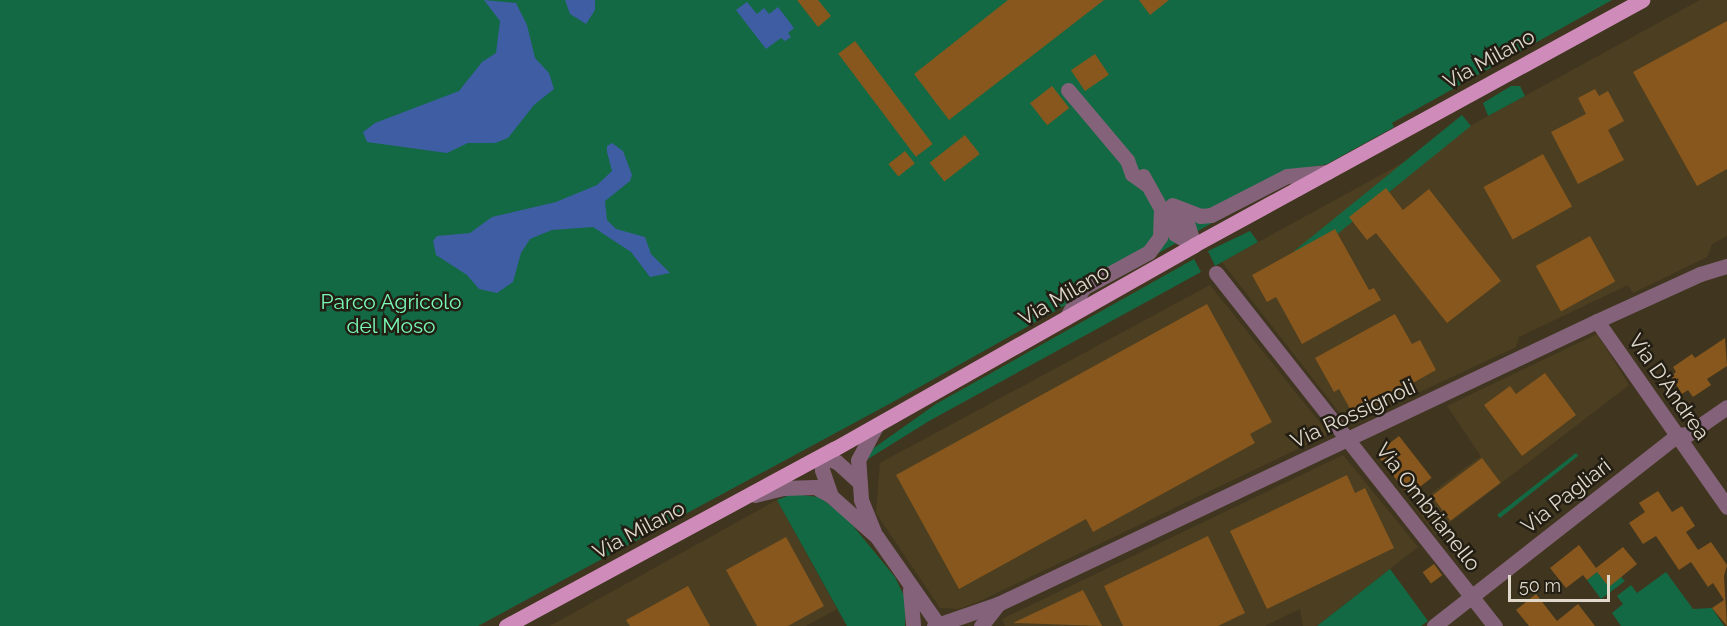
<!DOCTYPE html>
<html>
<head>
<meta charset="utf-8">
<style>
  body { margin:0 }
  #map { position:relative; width:1727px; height:626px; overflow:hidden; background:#40361f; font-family:Raleway,sans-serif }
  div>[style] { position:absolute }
  .built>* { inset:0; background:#4c3e20 }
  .green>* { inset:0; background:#136943; transform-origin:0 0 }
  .water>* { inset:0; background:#3e5da3 }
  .building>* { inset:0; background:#87571d; transform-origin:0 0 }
  .minor>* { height:15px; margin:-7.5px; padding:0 7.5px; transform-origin:7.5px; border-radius:7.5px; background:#84637a }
  .major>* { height:15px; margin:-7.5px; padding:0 7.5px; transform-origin:7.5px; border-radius:7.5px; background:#cf8cbb }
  span { translate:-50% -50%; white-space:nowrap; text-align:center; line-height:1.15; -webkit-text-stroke:5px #231e14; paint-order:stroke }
  .street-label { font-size:21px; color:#dfd8cb }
  .park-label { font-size:21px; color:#7afab7 }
  .scale { position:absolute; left:1508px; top:575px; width:102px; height:27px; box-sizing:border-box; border:3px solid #dfd8cb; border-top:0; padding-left:8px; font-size:18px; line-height:21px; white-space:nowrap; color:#dfd8cb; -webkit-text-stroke:4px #231e14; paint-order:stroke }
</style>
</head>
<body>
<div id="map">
  <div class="built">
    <div style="clip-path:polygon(1700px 0,1727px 0,1727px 236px,1712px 244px,1707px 257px,1633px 293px,1628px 285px,1519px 337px,1516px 347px,1349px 425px,1222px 262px)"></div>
    <div style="clip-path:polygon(1210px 285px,1329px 434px,982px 600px,959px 609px,940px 608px,876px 513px,880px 463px)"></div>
    <div style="clip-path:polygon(1597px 334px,1629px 385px,1435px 534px,1414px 506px,1481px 456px,1447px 406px)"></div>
    <div style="clip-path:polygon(1343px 455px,1418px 547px,1317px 626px,1303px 626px,1300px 609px,1265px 626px,1005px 626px,1002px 619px)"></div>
    <div style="clip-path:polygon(777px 500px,837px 609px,806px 626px,550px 626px)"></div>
  </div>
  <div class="green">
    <div style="clip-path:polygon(0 0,1612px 0,1392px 123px,1394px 127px,1327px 164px,1312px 167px,891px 403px,478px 626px,0 626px)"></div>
    <div style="clip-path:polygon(1511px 86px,1520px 86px,1525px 96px,1488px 116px,1483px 103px)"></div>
    <div style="left:1462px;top:115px;width:14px;height:216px;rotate:51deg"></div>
    <div style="clip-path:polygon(1250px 231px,1258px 242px,1215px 266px,1208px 251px)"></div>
    <div style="clip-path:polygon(1194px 259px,1201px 272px,929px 421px,868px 459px,864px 455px,936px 404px)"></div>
    <div style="clip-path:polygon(1576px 453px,1578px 456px,1500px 518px,1497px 515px)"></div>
    <div style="clip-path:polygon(792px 494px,819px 497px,845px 516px,895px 577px,905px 598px,905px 626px,847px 626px,777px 500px)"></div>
    <div style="clip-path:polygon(1390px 569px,1428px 621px,1421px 626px,1317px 626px)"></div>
    <div style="clip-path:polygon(1597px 572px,1621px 577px,1625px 581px,1601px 599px,1587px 580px)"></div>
    <div style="clip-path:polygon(1666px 572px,1693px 609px,1712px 608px,1724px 626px,1621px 626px,1612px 613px,1623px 604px,1617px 596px,1631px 585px,1637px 593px)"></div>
  </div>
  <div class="water">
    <div style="clip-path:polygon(484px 0,516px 3px,527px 25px,535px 58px,549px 73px,554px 89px,534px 105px,508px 138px,495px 143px,468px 143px,447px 153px,367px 142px,363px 132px,375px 123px,459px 91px,482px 62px,496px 53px,500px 21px)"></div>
    <div style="clip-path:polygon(565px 0,595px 0,595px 10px,586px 24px,570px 14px)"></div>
    <div style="clip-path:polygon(747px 2px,757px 14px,764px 8px,769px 14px,778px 7px,794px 28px,788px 33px,791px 37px,785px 41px,781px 38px,766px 49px,736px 10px)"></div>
    <div style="clip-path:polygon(612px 143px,623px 151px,632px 175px,630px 181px,605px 201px,607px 220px,616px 229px,645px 237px,651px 254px,670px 273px,650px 277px,631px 252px,593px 227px,552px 230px,530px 239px,521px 253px,513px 282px,497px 293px,479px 289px,467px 275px,436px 255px,433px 241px,437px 236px,470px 233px,492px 217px,556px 202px,597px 185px,612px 171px,607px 152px,607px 146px)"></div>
  </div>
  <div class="building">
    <div style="clip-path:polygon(797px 0,818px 0,831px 16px,818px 27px)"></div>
    <div style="clip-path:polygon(1008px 0,1104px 0,949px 120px,914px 74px)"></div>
    <div style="clip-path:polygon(1139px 0,1169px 0,1150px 15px)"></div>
    <div style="clip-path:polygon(1727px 21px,1727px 169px,1697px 186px,1633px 72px)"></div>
    <div style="left:855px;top:41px;width:129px;height:21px;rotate:53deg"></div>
    <div style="left:1095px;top:54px;width:25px;height:29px;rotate:56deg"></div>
    <div style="left:1052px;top:86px;width:28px;height:28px;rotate:52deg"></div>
    <div style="clip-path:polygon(1595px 89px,1599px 96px,1608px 91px,1624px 121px,1608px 130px,1624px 160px,1578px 184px,1551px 132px,1586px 114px,1578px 98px)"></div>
    <div style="left:965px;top:135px;width:24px;height:45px;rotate:52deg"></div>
    <div style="left:905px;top:151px;width:16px;height:21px;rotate:52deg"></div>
    <div style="left:1543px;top:154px;width:60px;height:68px;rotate:61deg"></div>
    <div style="clip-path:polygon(1386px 188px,1403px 210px,1429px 189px,1501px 281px,1447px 323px,1376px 233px,1367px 240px,1349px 217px)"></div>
    <div style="clip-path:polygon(1335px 229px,1369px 290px,1374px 288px,1381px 300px,1302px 344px,1276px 297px,1267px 302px,1252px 275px)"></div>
    <div style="left:1590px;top:236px;width:52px;height:62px;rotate:61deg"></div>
    <div style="clip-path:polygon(1207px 304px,1272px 422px,1250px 434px,1255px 443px,1093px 532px,1086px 519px,959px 589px,896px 475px)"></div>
    <div style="clip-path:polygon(1395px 314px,1412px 344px,1420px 340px,1436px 370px,1354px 416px,1339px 389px,1334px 392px,1315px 358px)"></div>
    <div style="clip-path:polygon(1725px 338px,1727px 366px,1707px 379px,1711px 385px,1693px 397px,1688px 390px,1682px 394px,1671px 376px,1676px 372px,1673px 367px,1692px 354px,1695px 358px)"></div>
    <div style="clip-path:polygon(1545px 373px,1576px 415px,1522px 456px,1484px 405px,1510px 386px,1516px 394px)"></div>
    <div style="left:1399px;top:436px;width:53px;height:29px;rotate:52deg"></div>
    <div style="left:1482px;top:458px;width:31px;height:63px;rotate:53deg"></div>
    <div style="clip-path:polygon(1347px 475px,1355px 493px,1365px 488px,1394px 548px,1267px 609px,1230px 531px)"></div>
    <div style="clip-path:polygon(1658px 491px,1672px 512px,1682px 506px,1695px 526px,1686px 532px,1698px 550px,1711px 542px,1727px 565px,1724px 576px,1727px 626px,1712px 608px,1724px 600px,1713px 583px,1708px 587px,1691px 562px,1679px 570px,1656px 536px,1643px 544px,1629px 523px,1645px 512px,1639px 503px)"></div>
    <div style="clip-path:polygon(1208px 536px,1245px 613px,1218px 626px,1123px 626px,1104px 586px)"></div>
    <div style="clip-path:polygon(786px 537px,824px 606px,788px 626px,757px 626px,726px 570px)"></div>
    <div style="clip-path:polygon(1579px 545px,1596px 568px,1623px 547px,1637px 564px,1609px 587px,1597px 572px,1587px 580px,1583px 575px,1566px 588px,1550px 568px)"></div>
    <div style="left:1434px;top:564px;width:14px;height:14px;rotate:54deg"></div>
    <div style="clip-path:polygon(688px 586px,710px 626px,630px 626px,626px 620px)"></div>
    <div style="clip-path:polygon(1083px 590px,1102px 626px,1013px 623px)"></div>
    <div style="clip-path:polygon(1536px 594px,1557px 621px,1578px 604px,1595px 626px,1529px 626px,1516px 610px)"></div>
  </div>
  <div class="minor">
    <div style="left:1068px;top:90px;width:92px;rotate:49.9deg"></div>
    <div style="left:1127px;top:160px;width:15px;rotate:70deg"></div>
    <div style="left:1132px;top:174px;width:17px;rotate:36deg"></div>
    <div style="left:1143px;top:176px;width:66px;rotate:61.1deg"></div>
    <div style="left:1175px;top:234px;width:22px;rotate:30deg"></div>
    <div style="left:1172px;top:205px;width:30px;rotate:21deg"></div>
    <div style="left:1200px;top:216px;width:11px;rotate:-5deg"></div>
    <div style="left:1211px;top:215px;width:85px;rotate:-27.2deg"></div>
    <div style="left:1287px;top:176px;width:41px;rotate:-5.6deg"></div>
    <div style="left:1173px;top:207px;width:24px;rotate:52deg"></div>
    <div style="left:1188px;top:226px;width:20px;rotate:72deg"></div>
    <div style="left:1216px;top:273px;width:450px;rotate:51.7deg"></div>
    <div style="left:1066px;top:318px;width:34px;rotate:-60deg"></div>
    <div style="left:1083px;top:288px;width:75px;rotate:-28.6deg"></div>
    <div style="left:1149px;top:252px;width:19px;rotate:-54deg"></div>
    <div style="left:1160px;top:237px;width:24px;rotate:-88deg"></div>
    <div style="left:1597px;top:321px;width:227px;rotate:55deg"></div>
    <div style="left:755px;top:495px;width:29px;rotate:-14deg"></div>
    <div style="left:783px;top:488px;width:32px;rotate:-2deg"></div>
    <div style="left:815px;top:487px;width:18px;rotate:29deg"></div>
    <div style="left:831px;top:496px;width:62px;rotate:41.7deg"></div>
    <div style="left:877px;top:537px;width:108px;rotate:55.1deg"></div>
    <div style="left:831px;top:496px;width:28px;rotate:-109deg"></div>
    <div style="left:822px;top:470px;width:14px;rotate:-90deg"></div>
    <div style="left:822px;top:456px;width:16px;rotate:22deg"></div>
    <div style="left:837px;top:462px;width:30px;rotate:42deg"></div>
    <div style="left:874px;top:532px;width:35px;rotate:-112deg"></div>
    <div style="left:861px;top:499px;width:39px;rotate:-94deg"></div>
    <div style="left:858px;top:460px;width:38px;rotate:-62deg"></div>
    <div style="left:910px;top:590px;width:36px;rotate:85deg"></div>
    <div style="left:934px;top:626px;width:68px;rotate:-19deg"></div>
    <div style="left:998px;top:604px;width:662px;rotate:-25.29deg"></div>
    <div style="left:1597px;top:321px;width:113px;rotate:-24.5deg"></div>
    <div style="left:1700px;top:274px;width:28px;rotate:-17deg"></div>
    <div style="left:981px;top:626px;width:28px;rotate:-52deg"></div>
    <div style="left:1434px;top:626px;width:310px;rotate:-38.1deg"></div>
    <div style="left:1678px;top:435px;width:10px;rotate:-6deg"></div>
    <div style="left:1688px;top:434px;width:47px;rotate:-34.7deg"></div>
  </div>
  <div class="major">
    <div style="left:506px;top:626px;width:373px;rotate:-28.4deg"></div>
    <div style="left:834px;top:449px;width:414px;rotate:-29.5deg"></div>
    <div style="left:1194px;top:245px;width:511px;rotate:-28.67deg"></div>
  </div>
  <div class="street-label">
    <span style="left:1489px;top:59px;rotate:-29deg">Via Milano</span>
    <span style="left:1064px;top:295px;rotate:-30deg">Via Milano</span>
    <span style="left:1669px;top:387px;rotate:55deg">Via D'Andrea</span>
    <span style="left:1353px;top:414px;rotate:-25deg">Via Rossignoli</span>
    <span style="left:1566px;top:496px;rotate:-38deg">Via Pagliari</span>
    <span style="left:1428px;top:507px;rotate:52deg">Via Ombrianello</span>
    <span style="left:639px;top:530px;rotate:-28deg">Via Milano</span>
  </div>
  <div class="park-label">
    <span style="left:391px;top:314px">Parco Agricolo<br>del Moso</span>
  </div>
  <div class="scale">50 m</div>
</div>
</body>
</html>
